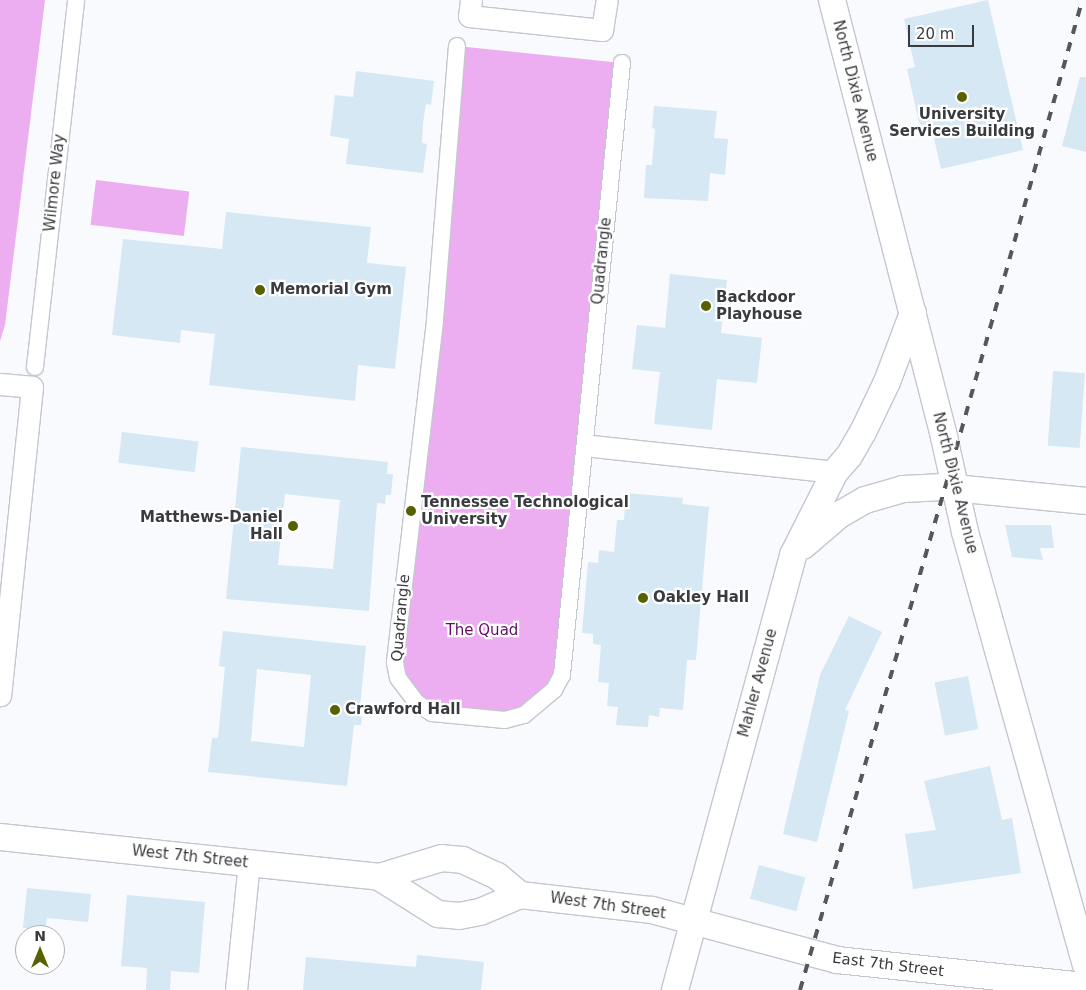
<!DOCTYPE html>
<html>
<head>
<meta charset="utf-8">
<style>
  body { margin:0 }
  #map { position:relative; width:1086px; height:990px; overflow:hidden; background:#f8fafe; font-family:"DejaVu Sans",sans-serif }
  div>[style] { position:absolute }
  .green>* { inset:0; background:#ecaef0; transform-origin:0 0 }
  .building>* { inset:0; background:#d5e8f3; transform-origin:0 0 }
  .roads { filter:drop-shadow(1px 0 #c3c7d0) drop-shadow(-1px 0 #c3c7d0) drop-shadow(0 1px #c3c7d0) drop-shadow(0 -1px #c3c7d0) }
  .pedestrian>* { height:16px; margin:-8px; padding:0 8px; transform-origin:8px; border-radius:8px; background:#fff }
  .minor>* { height:21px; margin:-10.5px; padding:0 10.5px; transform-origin:10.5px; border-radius:10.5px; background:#fff }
  .tertiary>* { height:26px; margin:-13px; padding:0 13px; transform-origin:13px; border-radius:13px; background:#fff }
  .rail>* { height:4px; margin-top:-2px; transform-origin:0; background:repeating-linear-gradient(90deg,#56575b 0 9px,transparent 0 18px) }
  .dots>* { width:14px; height:14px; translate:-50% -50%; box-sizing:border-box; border:2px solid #fff; border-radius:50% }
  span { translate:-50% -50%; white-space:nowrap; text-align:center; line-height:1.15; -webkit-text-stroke:4.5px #fff; paint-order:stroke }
  .street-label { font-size:15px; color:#3a3b3f }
  .poi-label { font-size:15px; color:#3a3b3f; font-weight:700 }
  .left { translate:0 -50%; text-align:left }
  .right { translate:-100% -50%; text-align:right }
  .park-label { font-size:15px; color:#620e69 }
  .north { position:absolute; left:15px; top:925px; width:50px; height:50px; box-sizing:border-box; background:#fff; border:1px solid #b0b1b2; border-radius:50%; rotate:0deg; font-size:14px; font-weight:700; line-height:20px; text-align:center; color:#3a3b3f }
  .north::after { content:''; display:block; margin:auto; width:18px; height:22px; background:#576100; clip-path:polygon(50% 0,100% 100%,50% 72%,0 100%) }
  .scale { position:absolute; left:908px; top:25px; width:66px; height:22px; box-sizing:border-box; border:2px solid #3a3b3f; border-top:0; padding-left:6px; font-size:15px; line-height:18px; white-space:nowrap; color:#3a3b3f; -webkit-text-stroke:4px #fff; paint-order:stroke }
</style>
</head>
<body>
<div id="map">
  <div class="green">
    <div style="clip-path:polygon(0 0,45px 0,5px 325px,0 341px)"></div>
    <div style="clip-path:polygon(457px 46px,622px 63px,562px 675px,524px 715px,432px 713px,398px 678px)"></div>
    <div style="left:96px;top:180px;width:94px;height:45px;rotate:7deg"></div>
  </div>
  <div class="building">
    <div style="clip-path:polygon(988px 0,1023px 150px,941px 169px,931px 125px,920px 127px,907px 69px,915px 67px,904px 19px)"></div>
    <div style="clip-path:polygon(356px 71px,434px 81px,431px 105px,426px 104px,423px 123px,422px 143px,427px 144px,423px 173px,346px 164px,349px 139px,330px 136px,335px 95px,353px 97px)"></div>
    <div style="clip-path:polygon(1080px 77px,1086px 77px,1086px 152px,1062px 146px)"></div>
    <div style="clip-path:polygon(654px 106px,717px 111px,714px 138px,728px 139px,725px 175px,710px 173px,708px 201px,644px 198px,646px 165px,652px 165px,655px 129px,652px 128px)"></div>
    <div style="clip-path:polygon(226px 212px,371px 227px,367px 263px,406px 267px,395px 369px,358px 365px,355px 401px,209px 385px,215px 334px,181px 330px,180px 343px,112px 335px,123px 239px,222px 249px)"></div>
    <div style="clip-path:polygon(670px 274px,727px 280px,721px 333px,762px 338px,757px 383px,717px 379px,712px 430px,654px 424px,660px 372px,632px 369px,637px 325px,665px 328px)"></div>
    <div style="left:1053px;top:371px;width:32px;height:75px;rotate:4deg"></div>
    <div style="left:122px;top:432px;width:77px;height:31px;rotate:7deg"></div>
    <div style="clip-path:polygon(evenodd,241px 447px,388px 462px,387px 474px,393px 474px,391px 495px,386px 495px,385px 504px,377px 503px,369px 611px,226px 599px,241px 447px,285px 494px,340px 500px,333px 569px,278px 565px,285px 494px)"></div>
    <div style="clip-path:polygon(626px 493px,683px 498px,682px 504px,709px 507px,696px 660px,687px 660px,683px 710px,660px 708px,659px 717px,649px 715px,648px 727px,616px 725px,618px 707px,607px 706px,609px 683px,598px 682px,601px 645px,593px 644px,593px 634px,582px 633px,588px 562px,598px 563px,599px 550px,614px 552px,617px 520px,624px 520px)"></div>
    <div style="clip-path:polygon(1005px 525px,1051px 525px,1054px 548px,1040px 548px,1043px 560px,1012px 557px)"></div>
    <div style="clip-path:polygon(849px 616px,882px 632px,845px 710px,849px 711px,817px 842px,783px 834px,820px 675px)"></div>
    <div style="clip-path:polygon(evenodd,223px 631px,366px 646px,360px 707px,363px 707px,361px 725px,354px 725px,347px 786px,208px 772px,212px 738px,218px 738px,225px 667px,219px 666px,223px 631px,257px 669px,311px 675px,304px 747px,251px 741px,257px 669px)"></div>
    <div style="left:968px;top:676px;width:54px;height:34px;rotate:79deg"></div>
    <div style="clip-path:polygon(990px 766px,1002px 820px,1012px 818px,1021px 873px,913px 889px,905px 834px,936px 830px,924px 781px)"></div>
    <div style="left:759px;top:865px;width:48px;height:35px;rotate:15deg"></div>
    <div style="clip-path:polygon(27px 888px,91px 894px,88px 922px,47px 918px,45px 930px,23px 928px)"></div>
    <div style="clip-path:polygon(127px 895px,205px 902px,199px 973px,171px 971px,170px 990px,146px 990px,147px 968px,121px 966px)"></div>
    <div style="clip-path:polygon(417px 955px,484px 962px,481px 990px,303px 990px,306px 957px,416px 967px)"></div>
  </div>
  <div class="roads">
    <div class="pedestrian">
      <div style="left:457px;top:46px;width:276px;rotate:94.6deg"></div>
      <div style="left:435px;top:321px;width:344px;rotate:96.7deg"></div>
      <div style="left:395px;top:663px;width:15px;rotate:79deg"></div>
      <div style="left:398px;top:678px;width:31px;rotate:53deg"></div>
      <div style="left:417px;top:703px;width:18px;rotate:34deg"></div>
      <div style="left:432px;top:713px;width:73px;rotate:5.5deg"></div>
      <div style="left:505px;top:720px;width:20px;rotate:-15deg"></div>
      <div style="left:524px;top:715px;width:39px;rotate:-40deg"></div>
      <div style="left:554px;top:690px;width:17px;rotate:-62deg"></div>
      <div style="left:562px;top:675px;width:615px;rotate:-84.4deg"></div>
      <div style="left:35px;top:367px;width:369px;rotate:-83.6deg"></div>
    </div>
    <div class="minor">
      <div style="left:471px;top:0;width:16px;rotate:97deg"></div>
      <div style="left:469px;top:16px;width:134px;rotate:6deg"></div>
      <div style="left:602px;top:30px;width:30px;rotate:-81deg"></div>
      <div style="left:0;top:384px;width:32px;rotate:5deg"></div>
      <div style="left:32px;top:387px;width:310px;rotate:95.9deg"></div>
      <div style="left:592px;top:446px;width:244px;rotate:6.1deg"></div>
      <div style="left:236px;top:990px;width:128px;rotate:-84.2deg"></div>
    </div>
    <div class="tertiary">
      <div style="left:832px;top:0;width:451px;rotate:75.6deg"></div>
      <div style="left:944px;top:437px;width:97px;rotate:77.5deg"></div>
      <div style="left:965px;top:532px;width:449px;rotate:74.4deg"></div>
      <div style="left:803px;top:546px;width:48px;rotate:-40.7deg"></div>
      <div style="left:839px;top:515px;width:30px;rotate:-30deg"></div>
      <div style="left:865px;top:500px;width:40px;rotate:-16deg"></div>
      <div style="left:903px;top:489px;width:41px;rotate:-2.8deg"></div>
      <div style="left:944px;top:487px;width:143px;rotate:5.6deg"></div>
      <div style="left:0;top:837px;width:381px;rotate:6deg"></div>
      <div style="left:379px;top:877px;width:70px;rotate:32.1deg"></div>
      <div style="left:438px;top:914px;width:21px;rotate:5deg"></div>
      <div style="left:459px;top:916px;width:21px;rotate:-11deg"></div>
      <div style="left:480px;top:912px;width:43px;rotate:-23deg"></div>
      <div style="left:520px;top:895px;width:30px;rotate:-140deg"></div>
      <div style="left:497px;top:876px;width:38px;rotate:-155deg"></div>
      <div style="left:463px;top:860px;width:21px;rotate:-175deg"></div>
      <div style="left:442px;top:858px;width:66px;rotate:163.2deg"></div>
      <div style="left:520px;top:895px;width:133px;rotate:6.5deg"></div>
      <div style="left:652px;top:910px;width:192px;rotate:15.1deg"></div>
      <div style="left:837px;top:960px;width:250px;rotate:6deg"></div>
      <div style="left:675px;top:990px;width:451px;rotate:-74.8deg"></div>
      <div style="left:793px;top:555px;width:93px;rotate:-63.2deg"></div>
      <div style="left:835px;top:472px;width:21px;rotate:-49deg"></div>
      <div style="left:849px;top:456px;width:28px;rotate:-60deg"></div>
      <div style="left:863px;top:432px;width:55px;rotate:-64.4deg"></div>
      <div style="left:887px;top:382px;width:74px;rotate:-69.4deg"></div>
    </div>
  </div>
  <div class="rail">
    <div style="left:800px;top:990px;width:544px;rotate:-73.9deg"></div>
    <div style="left:951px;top:467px;width:485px;rotate:-74.3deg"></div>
  </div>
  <div class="dots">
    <div style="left:962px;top:97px;background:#576100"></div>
    <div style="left:260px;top:290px;background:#576100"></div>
    <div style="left:706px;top:306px;background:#576100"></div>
    <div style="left:411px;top:511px;background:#576100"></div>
    <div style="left:293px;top:526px;background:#576100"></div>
    <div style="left:643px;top:598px;background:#576100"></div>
    <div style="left:335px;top:710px;background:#576100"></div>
  </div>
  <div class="street-label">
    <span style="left:855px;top:91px;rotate:76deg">North Dixie Avenue</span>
    <span style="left:55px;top:183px;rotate:-84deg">Wilmore Way</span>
    <span style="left:602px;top:261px;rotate:-84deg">Quadrangle</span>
    <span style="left:955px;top:483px;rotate:76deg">North Dixie Avenue</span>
    <span style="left:401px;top:618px;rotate:-85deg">Quadrangle</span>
    <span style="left:758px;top:683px;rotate:-75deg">Mahler Avenue</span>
    <span style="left:190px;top:857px;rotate:6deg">West 7th Street</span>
    <span style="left:608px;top:906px;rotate:8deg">West 7th Street</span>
    <span style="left:888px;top:965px;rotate:7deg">East 7th Street</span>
  </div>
  <div class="poi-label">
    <span style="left:962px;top:123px">University<br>Services Building</span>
    <span class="left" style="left:270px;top:290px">Memorial Gym</span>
    <span class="left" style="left:716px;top:306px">Backdoor<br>Playhouse</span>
    <span class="left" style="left:421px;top:511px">Tennessee Technological<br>University</span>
    <span class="right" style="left:283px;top:526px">Matthews-Daniel<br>Hall</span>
    <span class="left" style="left:653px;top:598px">Oakley Hall</span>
    <span class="left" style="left:345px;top:710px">Crawford Hall</span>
  </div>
  <div class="park-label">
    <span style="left:482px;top:631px">The Quad</span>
  </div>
  <div class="north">N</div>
  <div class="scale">20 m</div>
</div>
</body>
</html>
